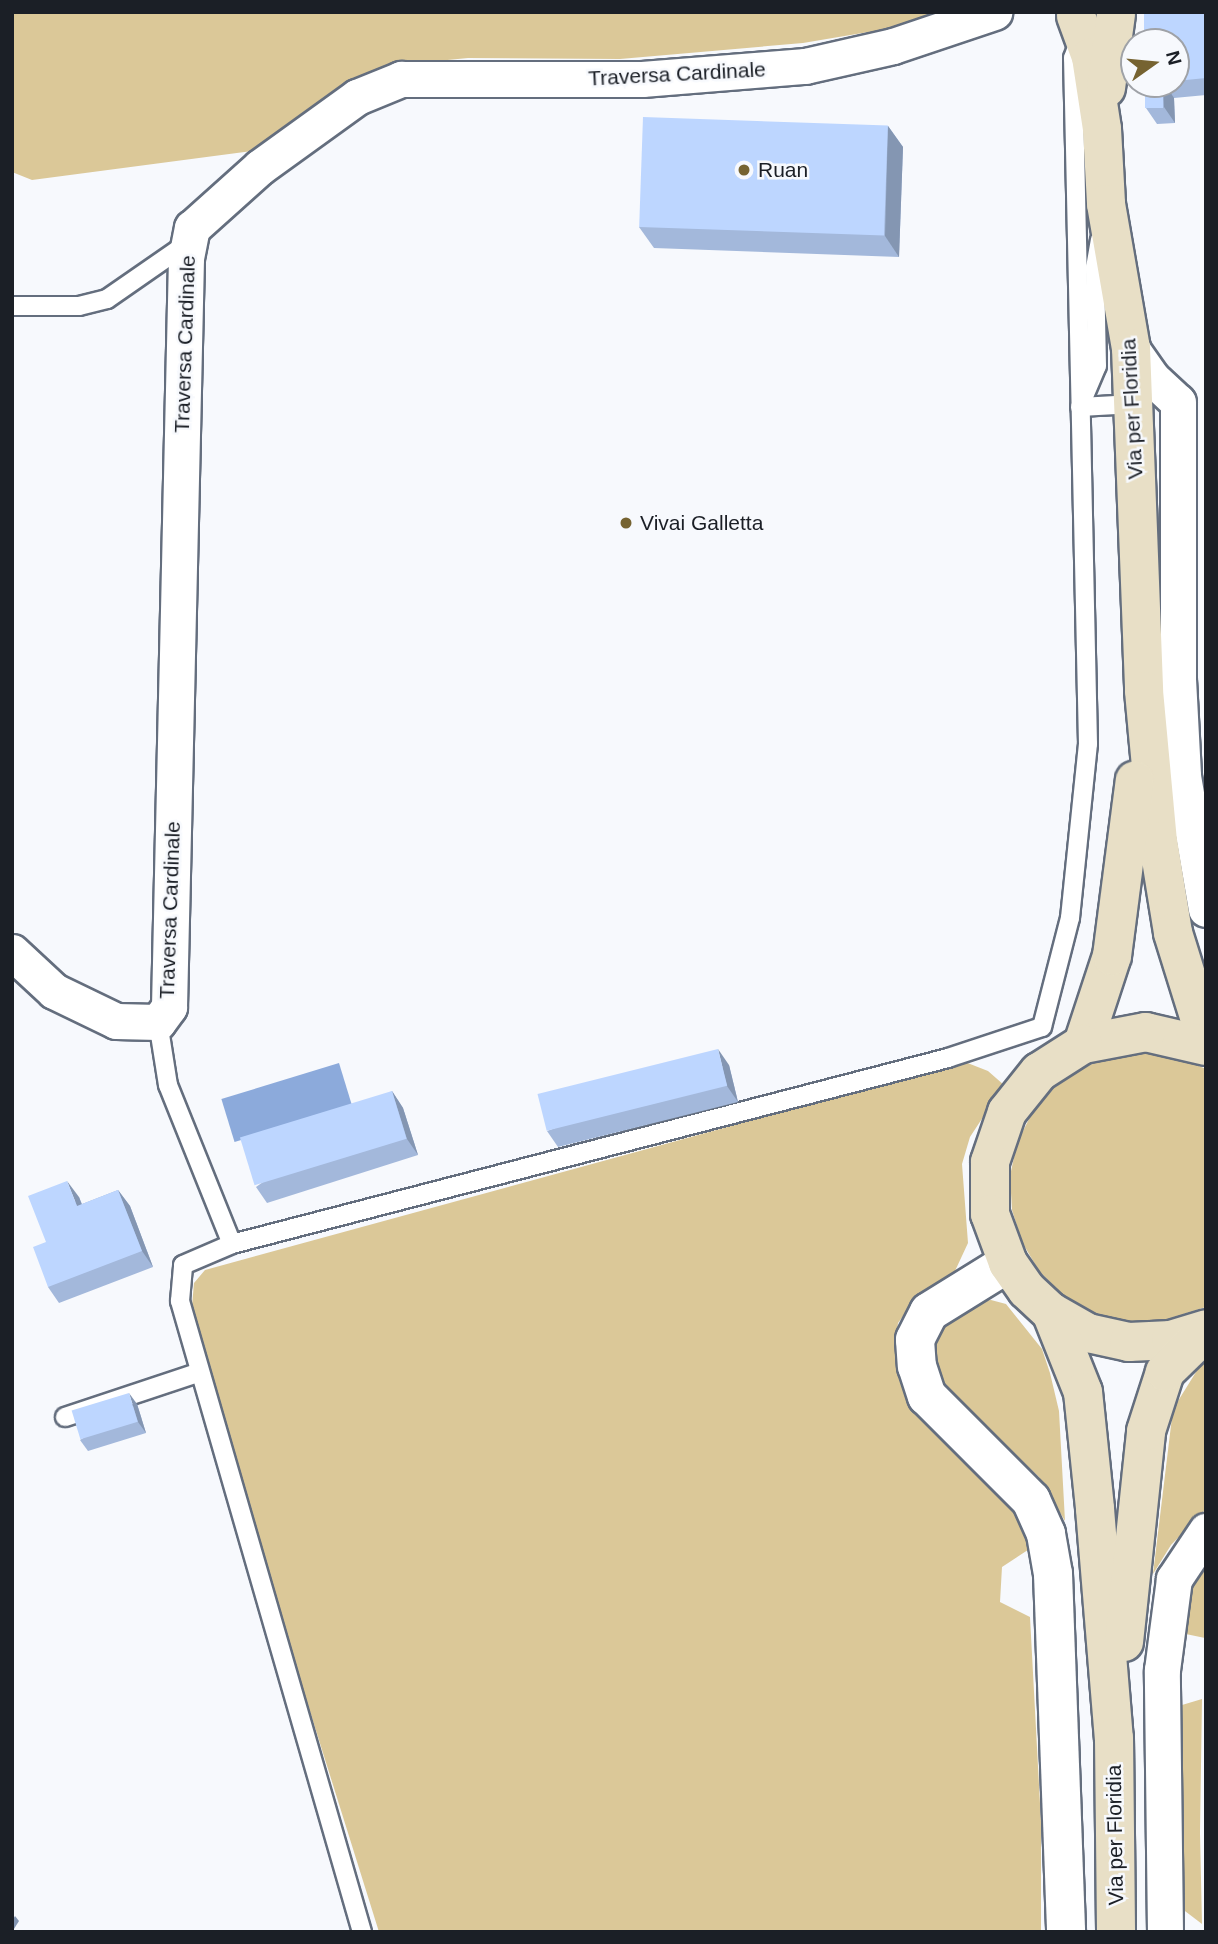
<!DOCTYPE html>
<html>
<head>
<meta charset="utf-8">
<style>
  body { margin:0 }
  #map { position:relative; width:1218px; height:1944px; overflow:hidden; background:#f7f9fd; font-family:Helvetica,sans-serif }
  div>[style] { position:absolute }
  .green>* { inset:0; background:#dbc898 }
  .water>* { inset:0; background:#8caadb; transform-origin:0 0 }
  .roads { filter:drop-shadow(2px 0 #646e7e) drop-shadow(-2px 0 #646e7e) drop-shadow(0 2px #646e7e) drop-shadow(0 -2px #646e7e) }
  .service>* { height:18px; margin:-9px; padding:0 9px; transform-origin:9px; border-radius:9px; background:#fff }
  .minor>* { height:35px; margin:-17.5px; padding:0 17.5px; transform-origin:17.5px; border-radius:17.5px; background:#fff }
  .tertiary>* { height:38px; margin:-19px; padding:0 19px; transform-origin:19px; border-radius:19px; background:#fff }
  .secondary>* { height:38px; margin:-19px; padding:0 19px; transform-origin:19px; border-radius:19px; background:#e8dfc6 }
  .wall>* { inset:0; background:#a3b8db }
  .shaded-wall>* { inset:0; background:#8496b2 }
  .building>* { inset:0; background:#bdd6ff; transform-origin:0 0 }
  .dots>* { width:19px; height:19px; translate:-50% -50%; box-sizing:border-box; border:4px solid #f7f9fd; border-radius:50% }
  span { translate:-50% -50%; white-space:nowrap; text-align:center; line-height:1.15; -webkit-text-stroke:5px #f7f9fd; paint-order:stroke }
  .street-label { font-size:21px; color:#1b1f26 }
  .poi-label { font-size:21px; color:#1b1f26 }
  .left { translate:0 -50%; text-align:left }
  .frame { position:absolute; inset:0; border:14px solid #1b1f26; pointer-events:none }
  .north { position:absolute; left:1120px; top:28px; width:70px; height:70px; box-sizing:border-box; background:#f7f9fd; border:2px solid #9fa2a7; border-radius:50%; rotate:75deg; font-size:19px; font-weight:700; line-height:28px; text-align:center; color:#1b1f26 }
  .north::after { content:''; display:block; margin:auto; width:24px; height:32px; background:#766331; clip-path:polygon(50% 0,100% 100%,50% 72%,0 100%) }
</style>
</head>
<body>
<div id="map">
  <div class="green">
    <div style="clip-path:polygon(12px 12px,946px 12px,898px 27px,803px 43px,620px 59px,468px 58px,396px 65px,321px 101px,252px 151px,32px 180px,12px 172px)"></div>
    <div style="clip-path:polygon(1147px 1053px,1180px 1058px,1206px 1069px,1206px 1307px,1158px 1322px,1125px 1321px,1092px 1312px,1063px 1295px,1039px 1271px,1022px 1242px,1012px 1210px,1010px 1176px,1017px 1143px,1032px 1113px,1054px 1088px,1082px 1068px,1113px 1056px)"></div>
    <div style="clip-path:polygon(965px 1062px,988px 1071px,1004px 1085px,970px 1137px,962px 1164px,968px 1243px,955px 1271px,914px 1301px,898px 1323px,895px 1349px,900px 1379px,915px 1408px,1013px 1500px,1034px 1546px,1002px 1567px,1000px 1602px,1030px 1617px,1041px 1822px,1041px 1932px,379px 1932px,252px 1526px,192px 1306px,194px 1283px,205px 1270px)"></div>
    <div style="clip-path:polygon(991px 1300px,1006px 1304px,1042px 1349px,1050px 1373px,1059px 1411px,1065px 1521px,1039px 1477px,944px 1388px,934px 1364px,934px 1343px,941px 1327px,972px 1302px)"></div>
    <div style="clip-path:polygon(1206px 1356px,1206px 1509px,1171px 1545px,1153px 1574px,1173px 1409px)"></div>
    <div style="clip-path:polygon(1206px 1558px,1206px 1637px,1205px 1638px,1181px 1633px,1187px 1586px)"></div>
    <div style="clip-path:polygon(1202px 1699px,1200px 1833px,1202px 1924px,1181px 1908px,1182px 1705px)"></div>
  </div>
  <div class="water">
    <div style="left:339px;top:1063px;width:45px;height:123px;rotate:73deg"></div>
  </div>
  <div class="roads">
    <div class="service">
      <div style="left:12px;top:306px;width:67px"></div>
      <div style="left:79px;top:306px;width:29px;rotate:-14deg"></div>
      <div style="left:107px;top:299px;width:98px;rotate:-34.7deg"></div>
      <div style="left:1082px;top:401px;width:38px;rotate:-67deg"></div>
      <div style="left:1097px;top:366px;width:98px;rotate:-91.2deg"></div>
      <div style="left:1095px;top:268px;width:28px;rotate:-80deg"></div>
      <div style="left:1080px;top:407px;width:54px;rotate:-3.2deg"></div>
      <div style="left:158px;top:1022px;width:64px;rotate:81deg"></div>
      <div style="left:168px;top:1085px;width:171px;rotate:68.1deg"></div>
      <div style="left:65px;top:1417px;width:142px;rotate:-18.4deg"></div>
      <div style="left:362px;top:1932px;width:657px;rotate:-106.09deg"></div>
      <div style="left:180px;top:1301px;width:36px;rotate:-85deg"></div>
      <div style="left:183px;top:1265px;width:53px;rotate:-23.2deg"></div>
      <div style="left:232px;top:1244px;width:740px;rotate:-14.56deg"></div>
      <div style="left:948px;top:1058px;width:99px;rotate:-18.3deg"></div>
      <div style="left:1042px;top:1027px;width:113px;rotate:-75.6deg"></div>
      <div style="left:1070px;top:918px;width:175px;rotate:-84.1deg"></div>
      <div style="left:1088px;top:744px;width:686px;rotate:-91.25deg"></div>
      <div style="left:1073px;top:58px;width:14px;rotate:-69deg"></div>
    </div>
    <div class="minor">
      <div style="left:1131px;top:348px;width:37px;rotate:55deg"></div>
      <div style="left:1152px;top:378px;width:35px;rotate:43deg"></div>
      <div style="left:1178px;top:402px;width:277px;rotate:90deg"></div>
      <div style="left:1178px;top:679px;width:97px;rotate:87deg"></div>
      <div style="left:1183px;top:776px;width:135px;rotate:80.2deg"></div>
      <div style="left:12px;top:952px;width:57px;rotate:42.9deg"></div>
      <div style="left:54px;top:991px;width:69px;rotate:25.8deg"></div>
      <div style="left:116px;top:1021px;width:42px;rotate:1.4deg"></div>
      <div style="left:158px;top:1022px;width:19px;rotate:-54deg"></div>
      <div style="left:169px;top:1007px;width:749px;rotate:-88.7deg"></div>
      <div style="left:186px;top:258px;width:31px;rotate:-79deg"></div>
      <div style="left:192px;top:228px;width:91px;rotate:-41.9deg"></div>
      <div style="left:260px;top:167px;width:120px;rotate:-35.8deg"></div>
      <div style="left:357px;top:97px;width:48px;rotate:-22.2deg"></div>
      <div style="left:401px;top:79px;width:241px"></div>
      <div style="left:642px;top:79px;width:164px;rotate:-4.6deg"></div>
      <div style="left:805px;top:66px;width:90px;rotate:-12.8deg"></div>
      <div style="left:893px;top:46px;width:107px;rotate:-18.6deg"></div>
      <div style="left:1165px;top:1932px;width:262px;rotate:-90.7deg"></div>
      <div style="left:1162px;top:1670px;width:92px;rotate:-82.5deg"></div>
      <div style="left:1174px;top:1579px;width:58px;rotate:-56.3deg"></div>
    </div>
    <div class="tertiary">
      <div style="left:1008px;top:1263px;width:93px;rotate:148.2deg"></div>
      <div style="left:929px;top:1312px;width:31px;rotate:117deg"></div>
      <div style="left:915px;top:1340px;width:26px;rotate:86deg"></div>
      <div style="left:917px;top:1366px;width:32px;rotate:72deg"></div>
      <div style="left:927px;top:1396px;width:147px;rotate:45deg"></div>
      <div style="left:1031px;top:1500px;width:37px;rotate:66deg"></div>
      <div style="left:1046px;top:1534px;width:41px;rotate:80.1deg"></div>
      <div style="left:1053px;top:1574px;width:358px;rotate:87.9deg"></div>
    </div>
    <div class="secondary">
      <div style="left:1076px;top:16px;width:44px;rotate:69.9deg"></div>
      <div style="left:1091px;top:57px;width:73px;rotate:81.3deg"></div>
      <div style="left:1102px;top:129px;width:75px;rotate:86.9deg"></div>
      <div style="left:1106px;top:204px;width:146px;rotate:80.2deg"></div>
      <div style="left:1131px;top:348px;width:343px;rotate:87.8deg"></div>
      <div style="left:1144px;top:691px;width:151px;rotate:84.7deg"></div>
      <div style="left:1158px;top:841px;width:93px;rotate:80.7deg"></div>
      <div style="left:1173px;top:933px;width:111px;rotate:72.7deg"></div>
      <div style="left:1106px;top:88px;width:75px;rotate:-82.3deg"></div>
      <div style="left:1083px;top:1044px;width:93px;rotate:-71.8deg"></div>
      <div style="left:1112px;top:956px;width:177px;rotate:-82.6deg"></div>
      <div style="left:1206px;top:1046px;width:62px;rotate:-166.9deg"></div>
      <div style="left:1146px;top:1032px;width:64px;rotate:169.2deg"></div>
      <div style="left:1083px;top:1044px;width:52px;rotate:147.5deg"></div>
      <div style="left:1039px;top:1072px;width:51px;rotate:128.7deg"></div>
      <div style="left:1007px;top:1112px;width:53px;rotate:108.8deg"></div>
      <div style="left:990px;top:1162px;width:52px;rotate:90deg"></div>
      <div style="left:990px;top:1214px;width:52px;rotate:69.8deg"></div>
      <div style="left:1008px;top:1263px;width:33px;rotate:55deg"></div>
      <div style="left:1027px;top:1290px;width:33px;rotate:43deg"></div>
      <div style="left:1051px;top:1312px;width:43px;rotate:29.6deg"></div>
      <div style="left:1088px;top:1333px;width:42px;rotate:12.4deg"></div>
      <div style="left:1129px;top:1342px;width:42px;rotate:-2.7deg"></div>
      <div style="left:1171px;top:1340px;width:37px;rotate:-17deg"></div>
      <div style="left:1051px;top:1312px;width:86px;rotate:68.2deg"></div>
      <div style="left:1083px;top:1392px;width:118px;rotate:84.1deg"></div>
      <div style="left:1095px;top:1509px;width:230px;rotate:85.3deg"></div>
      <div style="left:1114px;top:1738px;width:194px;rotate:89.4deg"></div>
      <div style="left:1124px;top:1642px;width:212px;rotate:-84deg"></div>
      <div style="left:1146px;top:1431px;width:62px;rotate:-72.1deg"></div>
      <div style="left:1165px;top:1372px;width:57px;rotate:-44.3deg"></div>
    </div>
  </div>
  <div class="wall">
    <div style="clip-path:polygon(1206px 12px,1206px 95px,1174px 98px,1175px 123px,1157px 124px,1146px 108px,1145px 84px,1176px 84px,1176px 42px)"></div>
    <div style="clip-path:polygon(888px 126px,903px 147px,899px 257px,654px 248px,639px 227px)"></div>
    <div style="clip-path:polygon(729px 1065px,738px 1102px,558px 1147px,547px 1131px)"></div>
    <div style="clip-path:polygon(392px 1091px,403px 1108px,418px 1155px,267px 1203px,256px 1187px)"></div>
    <div style="clip-path:polygon(118px 1190px,130px 1206px,153px 1267px,59px 1303px,48px 1287px,46px 1242px,79px 1197px,82px 1204px)"></div>
    <div style="clip-path:polygon(137px 1404px,146px 1433px,88px 1451px,80px 1440px)"></div>
  </div>
  <div class="shaded-wall">
    <div style="clip-path:polygon(1163px 84px,1165px 84px,1174px 98px,1175px 123px,1164px 107px)"></div>
    <div style="clip-path:polygon(888px 126px,903px 147px,899px 257px,885px 236px)"></div>
    <div style="clip-path:polygon(718px 1049px,729px 1065px,738px 1102px,727px 1086px)"></div>
    <div style="clip-path:polygon(392px 1091px,403px 1108px,418px 1155px,407px 1139px)"></div>
    <div style="clip-path:polygon(67px 1181px,79px 1197px,88px 1222px,77px 1206px)"></div>
    <div style="clip-path:polygon(118px 1190px,130px 1206px,153px 1267px,142px 1251px)"></div>
    <div style="clip-path:polygon(129px 1393px,137px 1404px,146px 1433px,138px 1422px)"></div>
    <div style="clip-path:polygon(15px 1916px,19px 1921px,12px 1932px,12px 1921px)"></div>
  </div>
  <div class="building">
    <div style="clip-path:polygon(1144px 12px,1206px 12px,1206px 78px,1176px 81px,1176px 42px,1144px 42px)"></div>
    <div style="left:1145px;top:84px;width:18px;height:24px"></div>
    <div style="left:643px;top:117px;width:245px;height:110px;rotate:2deg"></div>
    <div style="left:718px;top:1049px;width:38px;height:186px;rotate:76deg"></div>
    <div style="left:392px;top:1091px;width:50px;height:159px;rotate:73deg"></div>
    <div style="clip-path:polygon(67px 1181px,77px 1206px,118px 1190px,142px 1251px,48px 1287px,33px 1247px,46px 1242px,28px 1196px)"></div>
    <div style="left:129px;top:1393px;width:30px;height:60px;rotate:73deg"></div>
  </div>
  <div class="dots">
    <div style="left:744px;top:170px;background:#766331"></div>
    <div style="left:626px;top:523px;background:#766331"></div>
  </div>
  <div class="street-label">
    <span style="left:677px;top:74px;rotate:-3deg">Traversa Cardinale</span>
    <span style="left:185px;top:344px;rotate:-88deg">Traversa Cardinale</span>
    <span style="left:1132px;top:409px;rotate:-93deg">Via per Floridia</span>
    <span style="left:170px;top:910px;rotate:-88deg">Traversa Cardinale</span>
    <span style="left:1115px;top:1835px;rotate:-91deg">Via per Floridia</span>
  </div>
  <div class="poi-label">
    <span class="left" style="left:758px;top:170px">Ruan</span>
    <span class="left" style="left:640px;top:523px">Vivai Galletta</span>
  </div>
  <div class="frame"></div>
  <div class="north">N</div>
</div>
</body>
</html>
